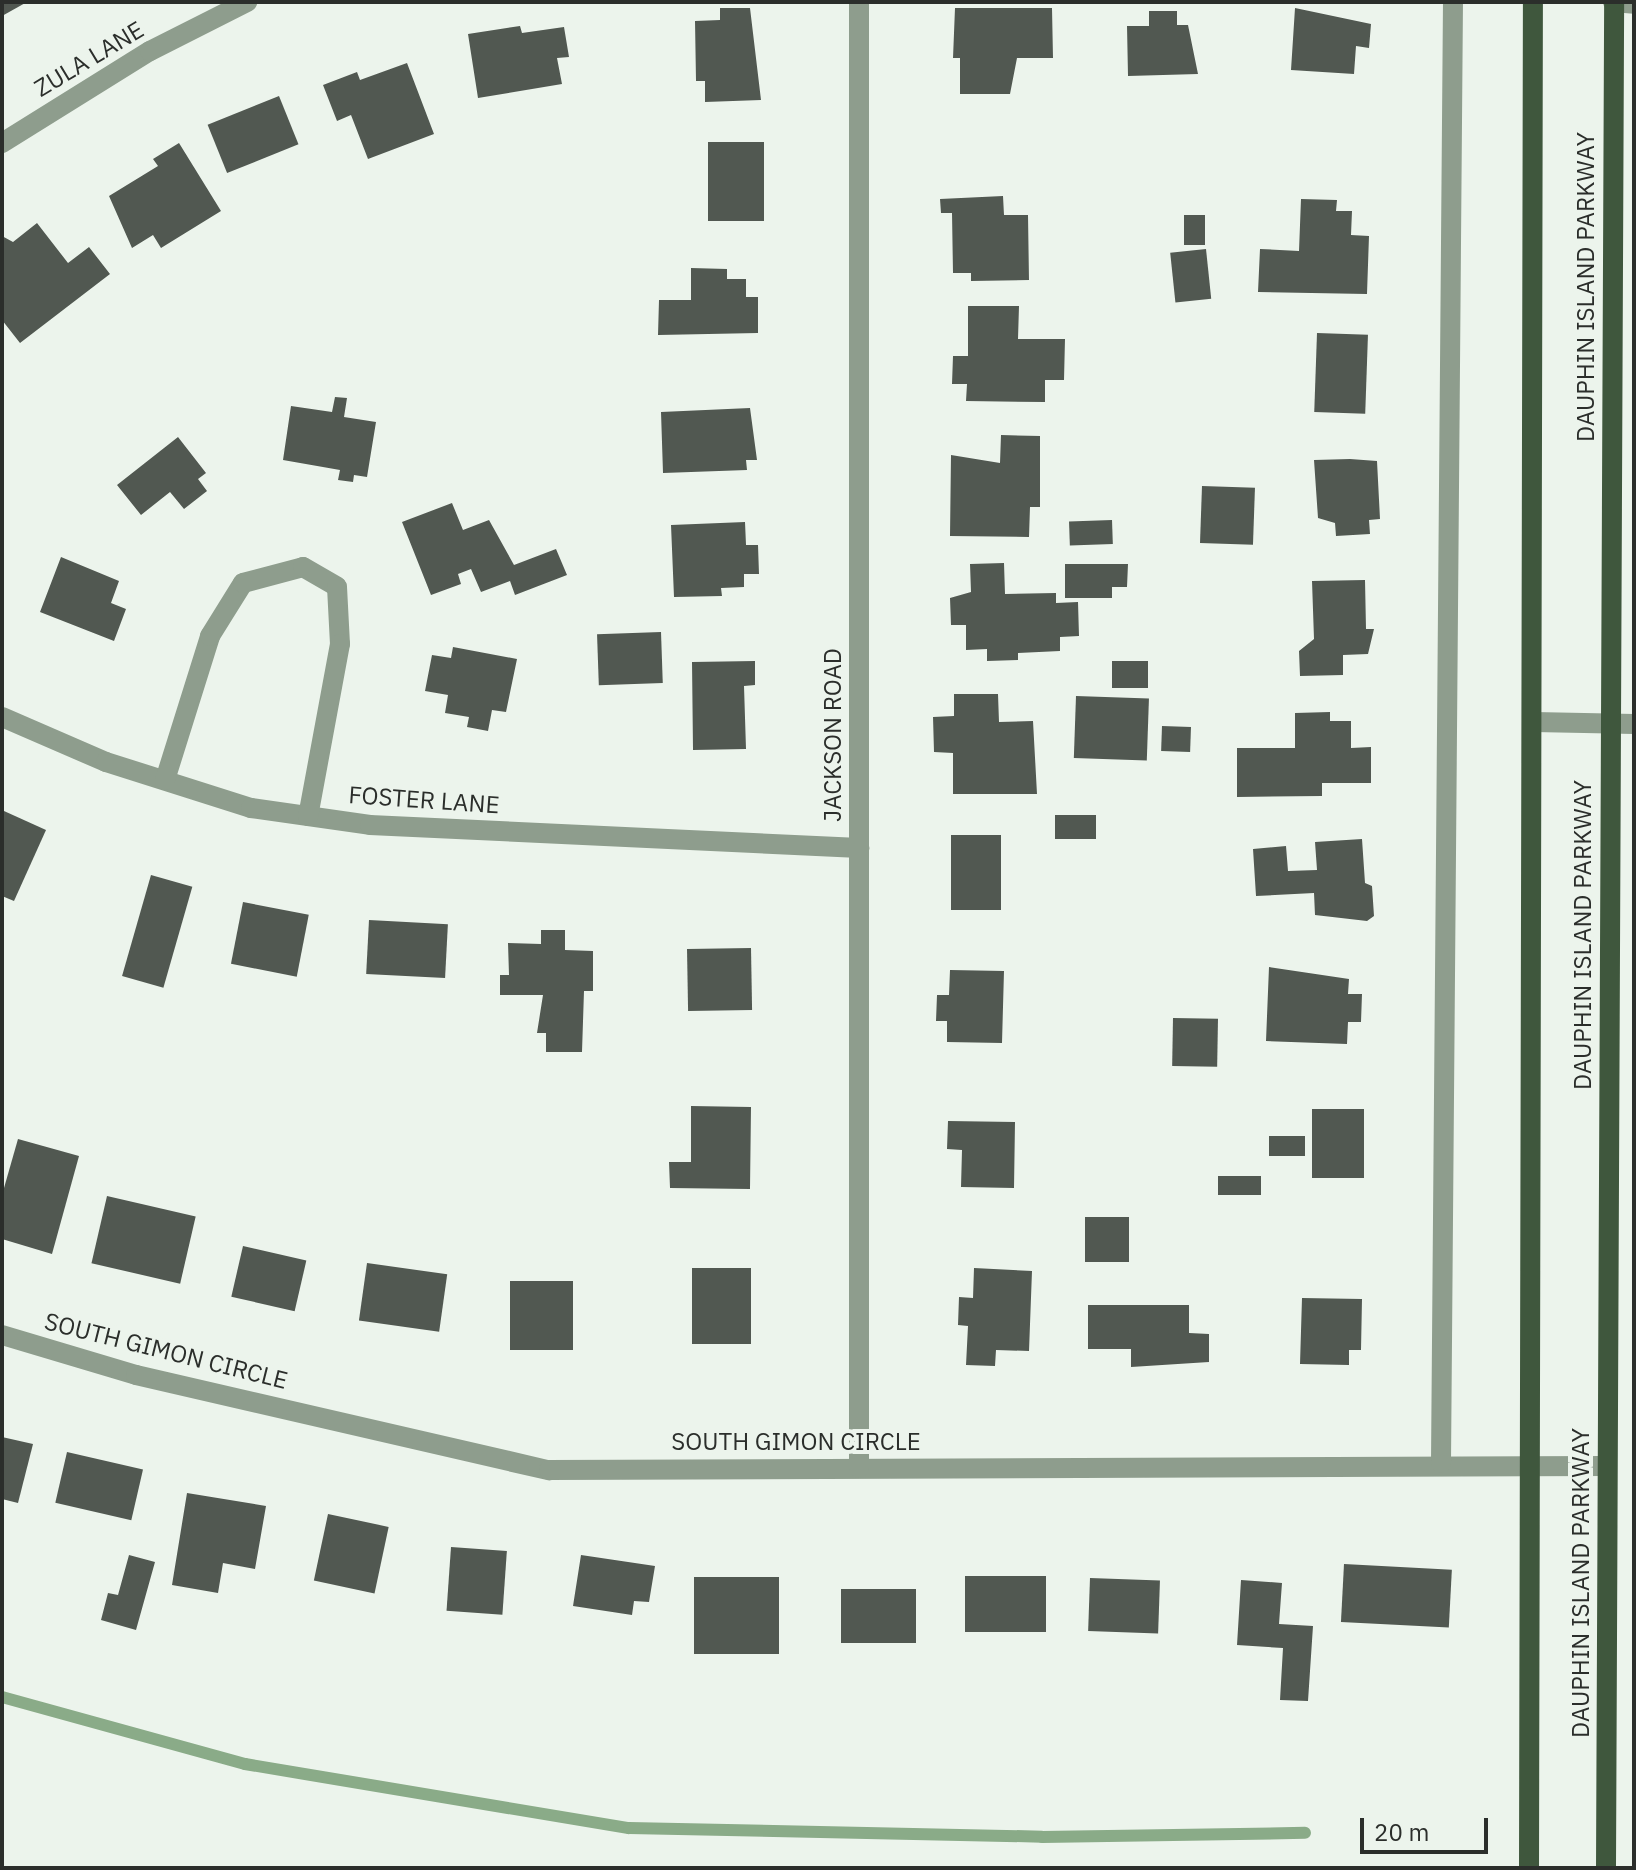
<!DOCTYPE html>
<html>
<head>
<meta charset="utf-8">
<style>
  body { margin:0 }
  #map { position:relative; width:1636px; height:1870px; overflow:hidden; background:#ecf4ec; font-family:"IBM Plex Sans",sans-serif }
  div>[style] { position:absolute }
  .stream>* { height:12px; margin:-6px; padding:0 6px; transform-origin:6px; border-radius:6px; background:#8aab88 }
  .building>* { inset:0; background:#515851; transform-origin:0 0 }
  .minor>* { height:20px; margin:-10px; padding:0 10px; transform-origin:10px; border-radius:10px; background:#8e9d8d }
  .major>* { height:20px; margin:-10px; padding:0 10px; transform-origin:10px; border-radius:10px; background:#3f573d }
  span { translate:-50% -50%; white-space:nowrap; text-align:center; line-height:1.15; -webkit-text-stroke:8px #ecf4ec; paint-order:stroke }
  .street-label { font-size:24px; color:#2b2e2b }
  .frame { position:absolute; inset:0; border:4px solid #2b2e2b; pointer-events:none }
  .scale { position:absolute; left:1360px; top:1818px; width:128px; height:36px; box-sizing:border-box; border:4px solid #2b2e2b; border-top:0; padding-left:10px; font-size:24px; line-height:28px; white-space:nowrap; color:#2b2e2b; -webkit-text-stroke:6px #ecf4ec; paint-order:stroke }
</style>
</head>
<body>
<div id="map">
  <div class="stream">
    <div style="left:2px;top:1697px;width:252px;rotate:15.4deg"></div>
    <div style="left:245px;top:1764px;width:389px;rotate:9.5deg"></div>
    <div style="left:629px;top:1828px;width:413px;rotate:1.2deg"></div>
    <div style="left:1042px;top:1837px;width:263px;rotate:-0.9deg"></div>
  </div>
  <div class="building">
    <div style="clip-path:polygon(2px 2px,27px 2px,2px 16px)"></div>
    <div style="clip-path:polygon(720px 8px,750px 8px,761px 100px,705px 102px,705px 81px,696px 81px,695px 21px,720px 20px)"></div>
    <div style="clip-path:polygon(955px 8px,1052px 8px,1053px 58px,1017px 58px,1010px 94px,960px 94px,960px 58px,953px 58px)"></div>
    <div style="clip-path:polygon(1295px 8px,1371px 24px,1369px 48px,1356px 46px,1354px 74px,1291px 70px)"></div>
    <div style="clip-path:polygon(1149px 11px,1177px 11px,1177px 25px,1188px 25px,1198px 74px,1128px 76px,1127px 26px,1149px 26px)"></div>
    <div style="clip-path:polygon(520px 26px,522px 33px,564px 27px,569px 57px,557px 58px,562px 84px,478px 98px,468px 34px)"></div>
    <div style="clip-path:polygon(407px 63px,434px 134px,368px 159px,351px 115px,337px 121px,323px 85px,357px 72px,360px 80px)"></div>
    <div style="left:279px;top:96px;width:52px;height:77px;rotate:68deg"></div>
    <div style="left:708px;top:142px;width:56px;height:79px"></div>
    <div style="clip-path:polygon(179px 143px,221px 211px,161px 248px,153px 235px,132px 248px,109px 196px,158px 166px,153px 159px)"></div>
    <div style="clip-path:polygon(1003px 196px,1004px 215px,1028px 215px,1029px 280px,971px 281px,971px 273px,953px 273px,952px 213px,941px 213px,940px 199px)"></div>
    <div style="clip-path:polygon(1301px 199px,1337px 200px,1336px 211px,1352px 211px,1351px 235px,1369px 236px,1367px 294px,1258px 292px,1260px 249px,1299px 251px)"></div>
    <div style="left:1184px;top:215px;width:21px;height:30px"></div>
    <div style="clip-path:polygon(37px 223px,68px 263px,89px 247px,110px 274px,20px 343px,2px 320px,2px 236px,13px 242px)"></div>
    <div style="left:1206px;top:249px;width:50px;height:36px;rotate:84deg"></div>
    <div style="clip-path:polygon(691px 268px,727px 269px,727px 279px,746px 279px,746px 297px,758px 297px,758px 333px,658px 335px,659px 300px,691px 300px)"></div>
    <div style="clip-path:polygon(968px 306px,1019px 306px,1018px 339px,1065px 339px,1064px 380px,1045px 380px,1045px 402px,966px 401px,967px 384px,952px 384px,953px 356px,968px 356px)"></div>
    <div style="left:1317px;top:333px;width:51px;height:79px;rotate:2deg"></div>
    <div style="clip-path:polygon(335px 397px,347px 398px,344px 417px,376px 422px,367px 477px,354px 475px,353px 482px,338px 480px,340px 470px,283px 460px,291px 406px,332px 412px)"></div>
    <div style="clip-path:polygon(750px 408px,757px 460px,746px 460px,747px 470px,663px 473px,661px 412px)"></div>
    <div style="clip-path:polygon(1001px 435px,1040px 436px,1040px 507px,1030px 507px,1029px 537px,950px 536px,951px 455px,1000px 463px)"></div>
    <div style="clip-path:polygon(178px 437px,206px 473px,198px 479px,207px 491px,184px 509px,170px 492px,141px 515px,117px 485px)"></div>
    <div style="clip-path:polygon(1350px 459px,1377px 461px,1380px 519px,1369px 520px,1370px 534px,1336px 536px,1335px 523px,1318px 518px,1314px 460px)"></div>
    <div style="left:1202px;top:486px;width:53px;height:57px;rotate:2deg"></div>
    <div style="clip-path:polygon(452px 503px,463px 530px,489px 520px,514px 565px,556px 549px,567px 575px,515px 595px,510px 581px,481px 592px,471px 569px,458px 574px,461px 584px,431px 595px,402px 522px)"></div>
    <div style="left:1112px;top:520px;width:24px;height:43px;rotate:88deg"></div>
    <div style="clip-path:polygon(745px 522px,746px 545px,758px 545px,759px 574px,744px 574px,744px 587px,721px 588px,722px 596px,674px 597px,671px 525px)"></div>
    <div style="clip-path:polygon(61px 557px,119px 581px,111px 603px,126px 609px,114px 641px,40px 612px)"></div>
    <div style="clip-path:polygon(1004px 563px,1005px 594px,1056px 593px,1056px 603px,1078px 602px,1079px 636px,1060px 637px,1060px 651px,1018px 653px,1018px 660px,987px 661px,987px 649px,966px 650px,966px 625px,951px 625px,950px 598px,971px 592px,970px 564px)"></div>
    <div style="clip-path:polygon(1065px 564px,1128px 564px,1127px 587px,1112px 587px,1112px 598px,1065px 598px)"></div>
    <div style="clip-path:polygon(1365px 580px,1366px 629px,1374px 629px,1368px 654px,1343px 655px,1343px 675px,1300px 676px,1299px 651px,1314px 639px,1312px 581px)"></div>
    <div style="left:661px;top:632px;width:51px;height:64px;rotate:88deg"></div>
    <div style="clip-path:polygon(453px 647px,517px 659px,506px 712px,492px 710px,488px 731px,467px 727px,469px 717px,445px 713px,448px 695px,425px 691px,432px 655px,451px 658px)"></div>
    <div style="clip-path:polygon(755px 661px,755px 685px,744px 686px,746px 749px,693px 750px,692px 662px)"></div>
    <div style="left:1112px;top:661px;width:36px;height:27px"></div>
    <div style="clip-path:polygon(954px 694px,998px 694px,999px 722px,1033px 721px,1037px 794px,953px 794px,953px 753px,934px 752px,933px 717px,954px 716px)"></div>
    <div style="left:1076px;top:696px;width:73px;height:62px;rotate:2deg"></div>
    <div style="clip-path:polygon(1330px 712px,1330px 721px,1351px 721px,1351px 748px,1371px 747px,1371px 783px,1322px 783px,1322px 796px,1237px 797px,1237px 748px,1295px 748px,1295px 713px)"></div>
    <div style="left:1162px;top:726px;width:29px;height:25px;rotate:2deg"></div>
    <div style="clip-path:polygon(4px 811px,46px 830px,14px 901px,2px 896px)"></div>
    <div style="left:1055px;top:815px;width:41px;height:24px"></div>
    <div style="left:951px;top:835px;width:50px;height:75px"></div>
    <div style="clip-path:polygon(1362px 839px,1365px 883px,1372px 886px,1374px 916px,1367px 921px,1315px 915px,1314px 893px,1256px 896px,1253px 849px,1286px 846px,1288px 871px,1317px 870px,1315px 842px)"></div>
    <div style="left:151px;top:875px;width:43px;height:105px;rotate:16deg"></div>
    <div style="left:243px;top:902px;width:67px;height:63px;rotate:11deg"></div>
    <div style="left:369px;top:920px;width:79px;height:54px;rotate:3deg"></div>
    <div style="clip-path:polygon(541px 930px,565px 930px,565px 950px,593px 951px,593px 991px,584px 991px,582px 1052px,546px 1052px,546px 1033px,537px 1033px,543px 995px,500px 995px,500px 975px,509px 975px,508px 943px,541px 944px)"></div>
    <div style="left:751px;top:948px;width:62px;height:64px;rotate:89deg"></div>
    <div style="clip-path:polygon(1269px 967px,1349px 979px,1348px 994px,1362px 994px,1361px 1022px,1348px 1022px,1347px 1044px,1266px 1041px)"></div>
    <div style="clip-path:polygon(950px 970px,1004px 971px,1002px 1043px,947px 1042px,947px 1021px,936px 1021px,937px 995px,949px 995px)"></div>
    <div style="left:1173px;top:1018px;width:45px;height:48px;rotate:1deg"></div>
    <div style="clip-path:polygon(691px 1106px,751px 1107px,750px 1189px,670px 1188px,669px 1162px,691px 1162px)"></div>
    <div style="left:1312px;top:1109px;width:52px;height:69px"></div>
    <div style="clip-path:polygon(948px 1121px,1015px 1122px,1014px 1188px,961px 1187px,962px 1150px,947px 1149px)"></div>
    <div style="left:1269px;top:1136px;width:36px;height:20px"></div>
    <div style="clip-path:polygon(18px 1139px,79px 1156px,52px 1254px,2px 1239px,2px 1195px)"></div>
    <div style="left:1218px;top:1176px;width:43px;height:19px"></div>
    <div style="left:107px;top:1196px;width:91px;height:69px;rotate:13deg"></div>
    <div style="left:1129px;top:1217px;width:45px;height:44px;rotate:90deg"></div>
    <div style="left:243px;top:1246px;width:65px;height:52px;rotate:13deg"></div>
    <div style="left:367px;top:1263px;width:81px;height:58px;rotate:8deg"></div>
    <div style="left:692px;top:1268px;width:59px;height:76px"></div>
    <div style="clip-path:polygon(974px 1268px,1032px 1271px,1029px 1351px,996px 1350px,995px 1366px,966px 1365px,968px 1326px,958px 1325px,959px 1297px,973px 1298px)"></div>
    <div style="left:510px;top:1281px;width:63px;height:69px"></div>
    <div style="clip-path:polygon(1302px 1298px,1362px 1299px,1361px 1350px,1349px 1350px,1349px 1365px,1300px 1364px)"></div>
    <div style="clip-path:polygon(1088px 1305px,1189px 1305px,1189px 1333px,1209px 1334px,1209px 1362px,1131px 1367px,1131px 1349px,1088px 1349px)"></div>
    <div style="clip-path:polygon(2px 1437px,33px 1444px,18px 1503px,2px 1499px)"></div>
    <div style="left:67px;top:1452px;width:78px;height:52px;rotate:13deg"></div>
    <div style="clip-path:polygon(187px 1493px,266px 1506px,255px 1569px,223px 1563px,218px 1593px,172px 1585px)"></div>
    <div style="left:328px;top:1514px;width:62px;height:68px;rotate:12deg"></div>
    <div style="left:451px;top:1547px;width:56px;height:64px;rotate:4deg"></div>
    <div style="clip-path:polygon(129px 1555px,155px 1562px,136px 1630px,101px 1620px,108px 1593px,118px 1595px)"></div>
    <div style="clip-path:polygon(581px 1555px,655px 1566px,649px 1602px,634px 1601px,632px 1615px,573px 1606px)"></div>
    <div style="left:1344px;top:1564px;width:108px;height:58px;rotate:3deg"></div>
    <div style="left:965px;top:1576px;width:81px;height:56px"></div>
    <div style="left:694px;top:1577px;width:85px;height:77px"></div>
    <div style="left:1090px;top:1578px;width:70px;height:53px;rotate:2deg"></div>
    <div style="clip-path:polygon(1241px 1580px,1282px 1583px,1279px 1624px,1313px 1626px,1308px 1701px,1280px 1700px,1283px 1648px,1237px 1645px)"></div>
    <div style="left:841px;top:1589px;width:75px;height:54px"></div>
  </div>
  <div class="minor">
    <div style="left:1613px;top:2px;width:21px;rotate:5deg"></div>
    <div style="left:2px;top:143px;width:174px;rotate:-31.9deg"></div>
    <div style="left:150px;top:51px;width:109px;rotate:-26.8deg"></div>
    <div style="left:2px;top:717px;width:113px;rotate:23.4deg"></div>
    <div style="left:106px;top:762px;width:152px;rotate:17.6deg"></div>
    <div style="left:251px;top:808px;width:120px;rotate:8.1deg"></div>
    <div style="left:370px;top:825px;width:490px;rotate:2.7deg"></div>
    <div style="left:1534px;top:722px;width:100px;rotate:1.1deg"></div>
    <div style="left:165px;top:780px;width:151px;rotate:-72.6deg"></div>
    <div style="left:210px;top:636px;width:62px;rotate:-58.1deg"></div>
    <div style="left:243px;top:583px;width:62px;rotate:-14.9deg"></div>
    <div style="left:303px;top:567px;width:39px;rotate:30deg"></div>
    <div style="left:337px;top:587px;width:57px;rotate:87deg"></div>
    <div style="left:340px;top:644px;width:175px;rotate:100.5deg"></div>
    <div style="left:2px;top:1335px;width:140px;rotate:16.6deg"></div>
    <div style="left:136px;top:1375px;width:424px;rotate:13deg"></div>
    <div style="left:549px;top:1470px;width:1058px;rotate:-0.22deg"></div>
    <div style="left:1441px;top:1463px;width:1461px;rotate:-89.53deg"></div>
    <div style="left:859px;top:1468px;width:1466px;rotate:-90deg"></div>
  </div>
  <div class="major">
    <div style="left:1529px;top:1868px;width:1866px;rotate:-89.88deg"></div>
    <div style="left:1606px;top:1868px;width:1866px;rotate:-89.75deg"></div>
  </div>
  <div class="street-label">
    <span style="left:89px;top:59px;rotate:-31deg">ZULA LANE</span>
    <span style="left:1586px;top:287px;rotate:-90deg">DAUPHIN ISLAND PARKWAY</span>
    <span style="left:833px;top:735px;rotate:-90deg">JACKSON ROAD</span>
    <span style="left:424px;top:800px;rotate:4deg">FOSTER LANE</span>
    <span style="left:1583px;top:935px;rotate:-90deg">DAUPHIN ISLAND PARKWAY</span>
    <span style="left:166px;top:1351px;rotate:14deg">SOUTH GIMON CIRCLE</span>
    <span style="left:796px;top:1442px">SOUTH GIMON CIRCLE</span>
    <span style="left:1581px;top:1583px;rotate:-90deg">DAUPHIN ISLAND PARKWAY</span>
  </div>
  <div class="frame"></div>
  <div class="scale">20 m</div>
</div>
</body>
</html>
